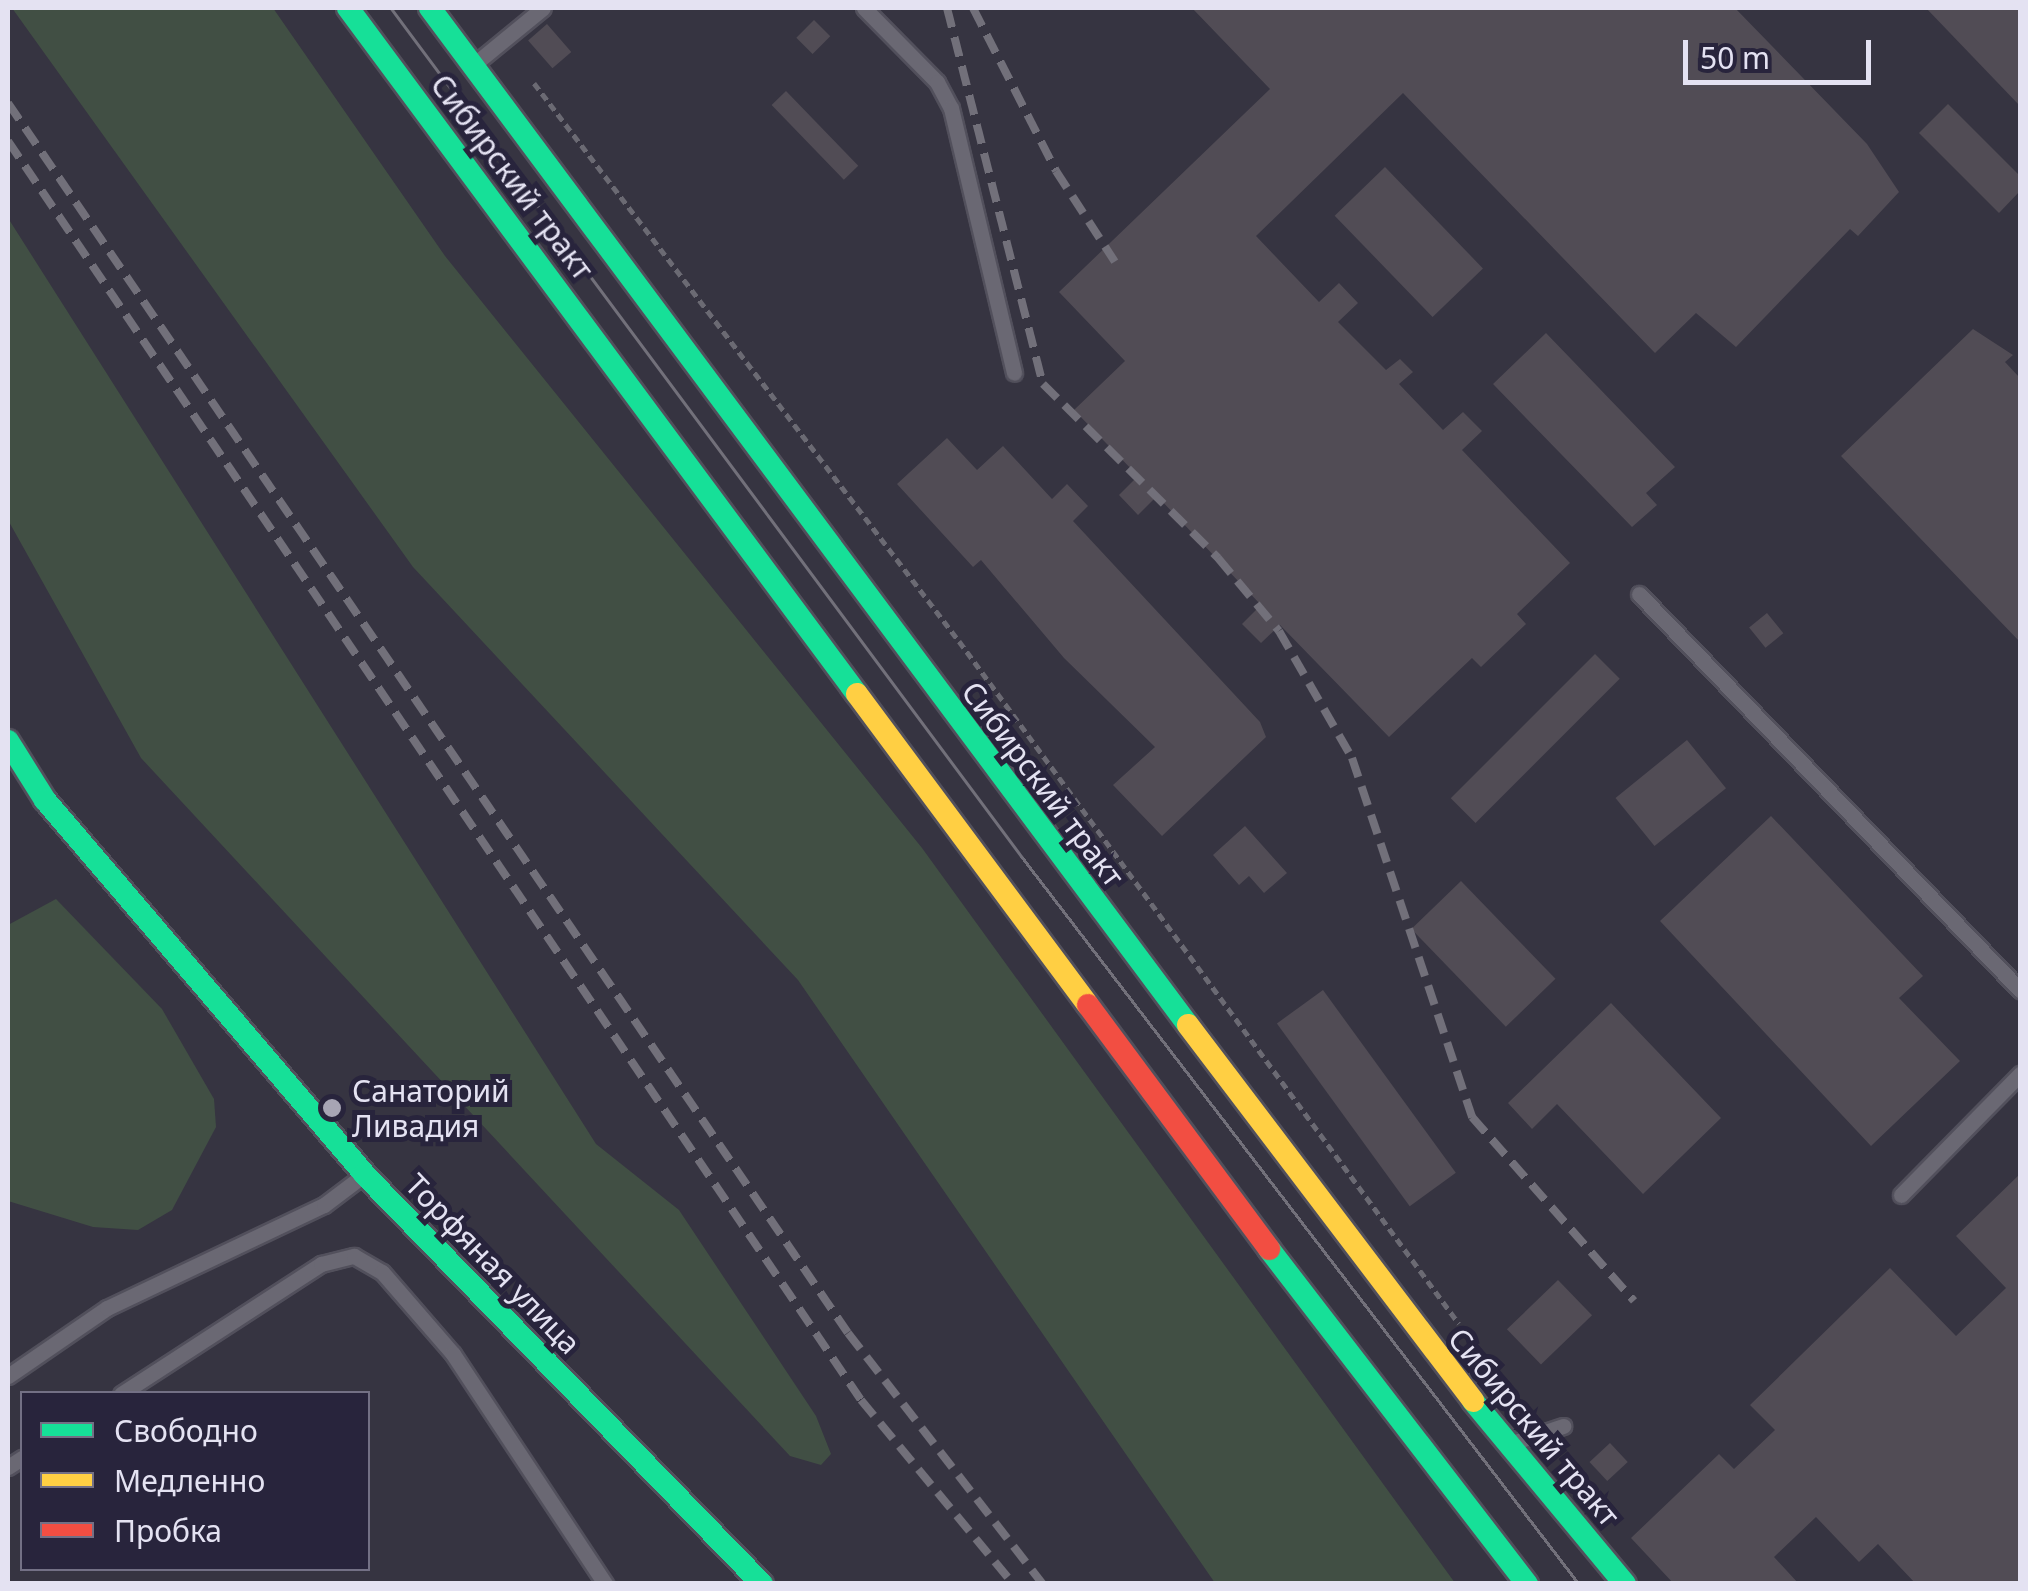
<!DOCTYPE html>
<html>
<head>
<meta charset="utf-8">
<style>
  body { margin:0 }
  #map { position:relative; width:2028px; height:1591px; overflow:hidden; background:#363441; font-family:"Noto Sans",sans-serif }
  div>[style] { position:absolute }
  .green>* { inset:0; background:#414f44 }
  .building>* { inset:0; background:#514c55; transform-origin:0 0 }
  .path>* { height:5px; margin-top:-2.5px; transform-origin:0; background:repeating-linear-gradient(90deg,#6b6a73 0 8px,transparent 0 13px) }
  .roads { filter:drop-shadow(2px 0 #52505c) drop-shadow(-2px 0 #52505c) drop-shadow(0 2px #52505c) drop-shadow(0 -2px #52505c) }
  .lane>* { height:15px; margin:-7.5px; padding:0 7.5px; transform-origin:7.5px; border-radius:7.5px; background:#6a6873 }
  .fast>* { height:22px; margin:-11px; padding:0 11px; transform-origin:11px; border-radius:11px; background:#16e098 }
  .slow>* { height:22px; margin:-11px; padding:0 11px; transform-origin:11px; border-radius:11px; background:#ffcf43 }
  .jam>* { height:22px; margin:-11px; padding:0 11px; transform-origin:11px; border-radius:11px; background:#f24e42 }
  .tram>* { height:2.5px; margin:-1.25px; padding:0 1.25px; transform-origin:1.25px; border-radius:1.25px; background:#72707a }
  .rail>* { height:8px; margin-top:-4px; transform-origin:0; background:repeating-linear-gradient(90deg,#72707a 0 20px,transparent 0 30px) }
  .dots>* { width:28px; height:28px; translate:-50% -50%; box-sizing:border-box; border:5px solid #28243c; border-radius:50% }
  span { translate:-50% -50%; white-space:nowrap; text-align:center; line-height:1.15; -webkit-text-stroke:10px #28243c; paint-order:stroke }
  .street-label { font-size:30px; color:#e4e2f2 }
  .poi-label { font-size:30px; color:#e4e2f2 }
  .left { translate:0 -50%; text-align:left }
  .frame { position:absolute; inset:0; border:10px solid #e4e2f2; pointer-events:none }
  .legend { position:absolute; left:20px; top:1391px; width:350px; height:180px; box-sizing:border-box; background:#28243c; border:2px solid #737085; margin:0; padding:12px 18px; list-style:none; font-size:30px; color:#e4e2f2 }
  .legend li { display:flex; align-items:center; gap:20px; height:50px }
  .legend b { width:50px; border:2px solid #737085 }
  .scale { position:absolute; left:1683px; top:40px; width:188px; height:45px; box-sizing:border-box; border:5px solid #e4e2f2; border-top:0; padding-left:12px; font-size:30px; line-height:35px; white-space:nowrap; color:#e4e2f2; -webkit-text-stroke:8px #28243c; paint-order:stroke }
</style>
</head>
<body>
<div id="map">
  <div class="green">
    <div style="clip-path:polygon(12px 8px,273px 8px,445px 256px,922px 848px,1455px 1583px,1215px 1583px,798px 980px,413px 567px)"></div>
    <div style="clip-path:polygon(8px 218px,596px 1144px,679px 1210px,816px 1416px,831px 1454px,821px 1465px,790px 1456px,141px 758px,8px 520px)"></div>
    <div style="clip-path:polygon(56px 899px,162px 1009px,214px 1099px,216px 1127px,172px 1210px,138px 1230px,93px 1227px,8px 1201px,8px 925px)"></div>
  </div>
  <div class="building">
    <div style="clip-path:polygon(1192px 8px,1735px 8px,1867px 144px,1899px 192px,1858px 236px,1850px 229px,1736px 347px,1696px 313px,1655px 353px,1403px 93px,1256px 236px,1319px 302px,1339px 283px,1358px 303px,1338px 322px,1386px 370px,1400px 359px,1413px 372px,1399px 384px,1443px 430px,1463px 412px,1482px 431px,1462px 450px,1570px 563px,1517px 614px,1526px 624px,1481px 667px,1472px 658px,1389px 737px,1280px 625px,1261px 643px,1242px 624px,1261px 605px,1157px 496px,1138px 515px,1119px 495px,1138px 476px,1074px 410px,1125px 361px,1059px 292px,1270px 89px)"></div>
    <div style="clip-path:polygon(1926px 8px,2020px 8px,2020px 106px)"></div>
    <div style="left:814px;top:20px;width:23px;height:25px;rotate:45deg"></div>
    <div style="left:547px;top:24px;width:37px;height:25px;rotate:49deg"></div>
    <div style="left:786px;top:91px;width:104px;height:20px;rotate:46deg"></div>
    <div style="clip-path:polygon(1948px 104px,2020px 176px,2020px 191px,1999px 213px,1919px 133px)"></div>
    <div style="left:1385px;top:167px;width:141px;height:70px;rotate:46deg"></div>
    <div style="clip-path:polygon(1973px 329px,2013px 355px,2005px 362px,2020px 378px,2020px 642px,1841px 456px)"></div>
    <div style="clip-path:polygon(1546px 333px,1675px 467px,1646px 493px,1657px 505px,1632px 527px,1493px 384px)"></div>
    <div style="clip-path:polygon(947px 438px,977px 470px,1003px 446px,1052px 499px,1067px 484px,1088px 506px,1073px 521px,1260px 722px,1266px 737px,1162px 836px,1113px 785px,1155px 747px,1064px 658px,981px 560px,973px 567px,897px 484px)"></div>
    <div style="left:1767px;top:613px;width:26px;height:23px;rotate:51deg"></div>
    <div style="left:1595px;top:654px;width:35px;height:204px;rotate:45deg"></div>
    <div style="left:1687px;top:740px;width:62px;height:92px;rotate:51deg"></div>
    <div style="clip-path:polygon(1771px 816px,1923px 976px,1899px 998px,1960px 1061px,1871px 1146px,1660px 921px)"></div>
    <div style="clip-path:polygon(1245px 826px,1287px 873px,1264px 893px,1249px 876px,1239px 885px,1213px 855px)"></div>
    <div style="left:1461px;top:881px;width:136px;height:69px;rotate:46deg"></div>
    <div style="left:1323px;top:990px;width:226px;height:57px;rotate:54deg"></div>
    <div style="clip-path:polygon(1611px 1003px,1721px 1118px,1643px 1194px,1557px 1104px,1532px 1129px,1508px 1103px)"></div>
    <div style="clip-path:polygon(2020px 1174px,2020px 1584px,1916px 1584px,1878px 1544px,1859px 1562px,1816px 1517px,1774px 1557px,1799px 1584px,1674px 1584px,1631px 1538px,1719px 1454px,1734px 1469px,1775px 1430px,1750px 1405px,1890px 1268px,1956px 1336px,2006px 1288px,1956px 1236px)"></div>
    <div style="left:1558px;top:1280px;width:49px;height:71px;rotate:46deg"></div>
    <div style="left:1610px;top:1443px;width:26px;height:28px;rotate:47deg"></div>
  </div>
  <div class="path">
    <div style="left:534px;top:83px;width:701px;rotate:52.71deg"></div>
    <div style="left:959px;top:641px;width:846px;rotate:53.79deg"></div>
  </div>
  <div class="roads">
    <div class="lane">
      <div style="left:864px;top:8px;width:104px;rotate:45.4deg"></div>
      <div style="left:937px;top:82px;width:30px;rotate:62deg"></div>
      <div style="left:951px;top:108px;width:272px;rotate:76.6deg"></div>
      <div style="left:477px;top:62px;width:85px;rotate:-39.3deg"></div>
      <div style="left:1639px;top:594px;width:550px;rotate:46.11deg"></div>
      <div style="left:1901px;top:1195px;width:170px;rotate:-45.5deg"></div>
      <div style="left:8px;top:1376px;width:120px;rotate:-34.5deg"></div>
      <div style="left:107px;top:1308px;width:240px;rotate:-25.4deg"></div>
      <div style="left:324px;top:1205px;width:46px;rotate:-37.1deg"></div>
      <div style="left:121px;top:1394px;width:239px;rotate:-33deg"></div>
      <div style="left:321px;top:1264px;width:34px;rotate:-14deg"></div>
      <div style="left:354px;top:1256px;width:32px;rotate:30deg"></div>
      <div style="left:382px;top:1272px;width:108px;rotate:49.1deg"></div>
      <div style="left:453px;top:1354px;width:276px;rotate:56.5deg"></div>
      <div style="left:1515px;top:1442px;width:51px;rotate:-18.4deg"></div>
      <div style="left:8px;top:1467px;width:17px;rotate:-33deg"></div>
    </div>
    <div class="fast">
      <div style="left:348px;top:8px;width:854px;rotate:53.43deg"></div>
      <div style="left:430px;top:8px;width:1268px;rotate:53.3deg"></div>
      <div style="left:8px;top:741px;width:70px;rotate:57.9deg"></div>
      <div style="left:45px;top:800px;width:492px;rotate:49.5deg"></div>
      <div style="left:364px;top:1174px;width:571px;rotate:45.85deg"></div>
      <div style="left:1269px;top:1249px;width:423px;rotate:52.4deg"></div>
      <div style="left:1473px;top:1401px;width:238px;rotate:50.3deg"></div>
    </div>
    <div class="slow">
      <div style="left:857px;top:694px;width:387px;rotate:53.4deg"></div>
      <div style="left:1188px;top:1025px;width:472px;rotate:52.8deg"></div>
    </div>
    <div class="jam">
      <div style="left:1088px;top:1005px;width:304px;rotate:53.4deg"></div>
    </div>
  </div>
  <div class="tram">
    <div style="left:391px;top:8px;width:1058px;rotate:53.38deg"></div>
    <div style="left:1022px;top:857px;width:916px;rotate:52.54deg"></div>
  </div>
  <div class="rail">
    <div style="left:947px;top:8px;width:388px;rotate:75.7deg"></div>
    <div style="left:1043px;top:384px;width:247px;rotate:44.8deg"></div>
    <div style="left:1218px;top:558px;width:95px;rotate:50.1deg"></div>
    <div style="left:1279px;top:631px;width:146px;rotate:60.1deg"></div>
    <div style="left:1352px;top:758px;width:379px;rotate:71.5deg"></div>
    <div style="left:1472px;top:1117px;width:245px;rotate:48.6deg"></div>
    <div style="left:973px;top:8px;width:183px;rotate:63deg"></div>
    <div style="left:1056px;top:171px;width:108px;rotate:57deg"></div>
    <div style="left:8px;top:103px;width:1489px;rotate:55.67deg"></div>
    <div style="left:848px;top:1333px;width:318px;rotate:52.2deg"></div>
    <div style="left:8px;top:141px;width:1521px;rotate:55.88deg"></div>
    <div style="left:861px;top:1400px;width:239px;rotate:50.4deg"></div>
  </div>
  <div class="dots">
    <div style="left:332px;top:1108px;background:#a7a5b4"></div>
  </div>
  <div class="street-label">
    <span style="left:512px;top:177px;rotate:53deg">Сибирский тракт</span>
    <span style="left:1043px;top:784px;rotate:53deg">Сибирский тракт</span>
    <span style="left:493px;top:1264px;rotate:46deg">Торфяная улица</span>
    <span style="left:1534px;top:1427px;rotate:50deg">Сибирский тракт</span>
  </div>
  <div class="poi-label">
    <span class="left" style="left:352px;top:1108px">Санаторий<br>Ливадия</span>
  </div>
  <div class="frame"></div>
  <ul class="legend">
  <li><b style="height:12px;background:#16e098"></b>Свободно</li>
  <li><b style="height:12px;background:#ffcf43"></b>Медленно</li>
  <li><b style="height:12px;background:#f24e42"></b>Пробка</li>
  </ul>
  <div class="scale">50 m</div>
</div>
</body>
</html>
